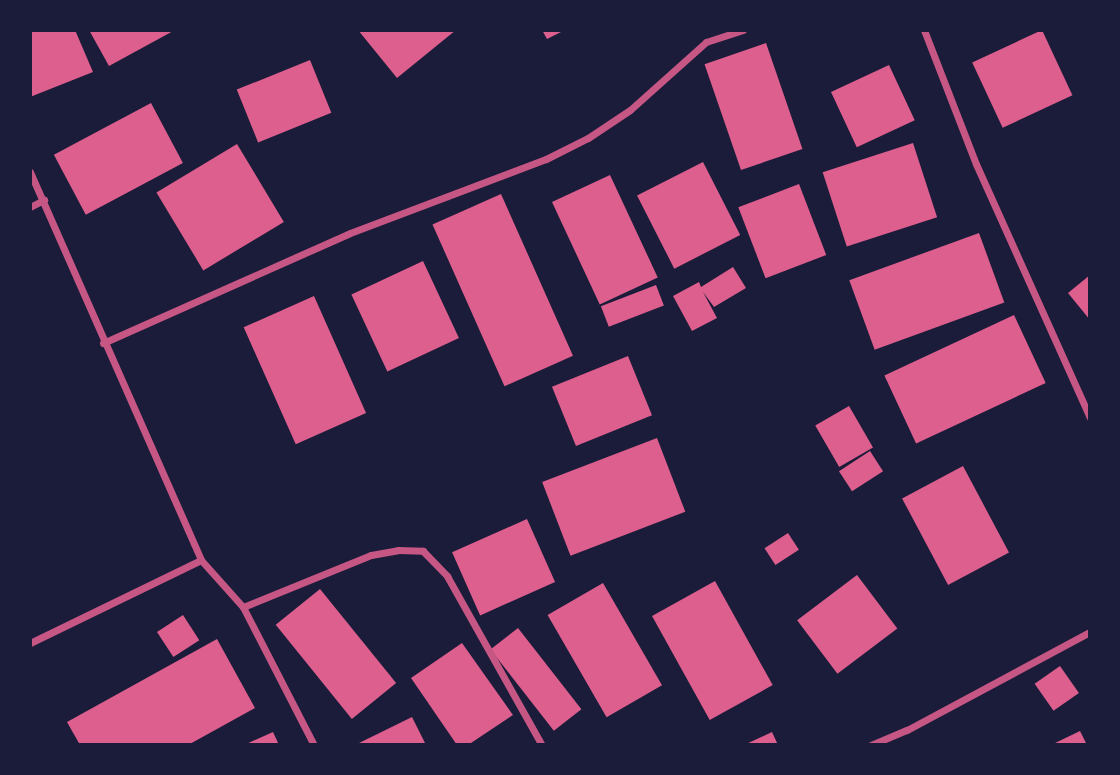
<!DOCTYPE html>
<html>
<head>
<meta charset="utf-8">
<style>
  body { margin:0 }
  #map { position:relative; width:1120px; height:775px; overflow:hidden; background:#1b1b3a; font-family:Manrope,sans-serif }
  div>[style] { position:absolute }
  .building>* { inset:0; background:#dd5f8e; transform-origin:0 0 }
  .minor>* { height:7px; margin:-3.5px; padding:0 3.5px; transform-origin:3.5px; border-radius:3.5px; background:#c65784 }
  span { translate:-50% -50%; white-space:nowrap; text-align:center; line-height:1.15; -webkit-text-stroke:5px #1b1b3a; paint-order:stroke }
  .frame { position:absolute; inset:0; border:32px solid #1b1b3a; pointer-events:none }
</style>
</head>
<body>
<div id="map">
  <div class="building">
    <div style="clip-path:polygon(30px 30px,75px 30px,93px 72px,30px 97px)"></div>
    <div style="clip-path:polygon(89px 30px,175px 30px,109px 66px)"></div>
    <div style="clip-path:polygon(358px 30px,456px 30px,397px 78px)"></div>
    <div style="clip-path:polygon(542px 30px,565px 30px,547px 39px)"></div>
    <div style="left:1042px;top:30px;width:72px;height:77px;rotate:65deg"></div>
    <div style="left:766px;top:43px;width:112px;height:65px;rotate:71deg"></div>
    <div style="left:310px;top:60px;width:57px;height:79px;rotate:68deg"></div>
    <div style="left:889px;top:65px;width:61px;height:64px;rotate:65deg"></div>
    <div style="left:151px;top:103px;width:68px;height:110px;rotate:62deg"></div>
    <div style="left:913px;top:143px;width:78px;height:95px;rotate:72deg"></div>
    <div style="left:237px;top:144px;width:91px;height:94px;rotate:59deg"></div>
    <div style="left:703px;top:162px;width:82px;height:74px;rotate:63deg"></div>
    <div style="left:610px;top:175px;width:113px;height:64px;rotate:65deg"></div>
    <div style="left:799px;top:184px;width:76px;height:65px;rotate:69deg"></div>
    <div style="left:501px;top:194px;width:177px;height:75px;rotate:66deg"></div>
    <div style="left:979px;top:233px;width:74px;height:138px;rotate:70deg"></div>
    <div style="left:423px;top:261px;width:85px;height:79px;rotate:65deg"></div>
    <div style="clip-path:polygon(733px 267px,746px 288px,714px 307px,703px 292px,717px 318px,692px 331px,673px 296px,699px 282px,701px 287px)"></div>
    <div style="clip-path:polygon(1090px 275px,1090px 320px,1068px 293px)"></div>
    <div style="left:656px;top:285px;width:22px;height:59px;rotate:69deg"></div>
    <div style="left:314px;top:296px;width:128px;height:77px;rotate:66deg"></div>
    <div style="left:1014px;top:315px;width:75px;height:143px;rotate:65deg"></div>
    <div style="left:628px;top:356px;width:64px;height:82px;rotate:68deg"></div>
    <div style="left:849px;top:406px;width:48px;height:39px;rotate:60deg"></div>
    <div style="left:657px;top:438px;width:79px;height:123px;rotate:69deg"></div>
    <div style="left:870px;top:451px;width:24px;height:37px;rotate:57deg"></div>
    <div style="left:963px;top:466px;width:98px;height:69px;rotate:62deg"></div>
    <div style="left:527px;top:519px;width:69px;height:82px;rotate:66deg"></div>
    <div style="left:788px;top:533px;width:20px;height:28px;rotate:57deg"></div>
    <div style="left:857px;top:575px;width:67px;height:75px;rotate:53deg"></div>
    <div style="left:715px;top:581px;width:119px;height:72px;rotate:61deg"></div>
    <div style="left:603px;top:583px;width:118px;height:64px;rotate:60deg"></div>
    <div style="left:320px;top:589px;width:121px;height:57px;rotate:51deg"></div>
    <div style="left:183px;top:615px;width:30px;height:31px;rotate:57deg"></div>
    <div style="left:518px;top:628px;width:103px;height:35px;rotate:52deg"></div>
    <div style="clip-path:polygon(217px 639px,255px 708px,188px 745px,80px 745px,67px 722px)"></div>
    <div style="clip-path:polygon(462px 643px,513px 715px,468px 745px,457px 745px,411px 678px)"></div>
    <div style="left:1060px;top:666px;width:33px;height:31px;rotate:55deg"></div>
    <div style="clip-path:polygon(412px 717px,426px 745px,355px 745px)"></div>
    <div style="clip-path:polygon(1080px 731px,1087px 745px,1051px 745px)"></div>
    <div style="clip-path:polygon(273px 732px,279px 745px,244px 745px)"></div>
    <div style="clip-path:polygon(772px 732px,778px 745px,744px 745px)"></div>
  </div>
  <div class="minor">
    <div style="left:924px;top:30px;width:144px;rotate:68.8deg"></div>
    <div style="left:976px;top:164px;width:278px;rotate:65.8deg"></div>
    <div style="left:30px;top:172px;width:424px;rotate:66.2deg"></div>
    <div style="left:201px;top:560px;width:63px;rotate:48.2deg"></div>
    <div style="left:243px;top:607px;width:155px;rotate:62.8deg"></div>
    <div style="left:30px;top:207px;width:16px;rotate:-27deg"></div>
    <div style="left:103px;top:343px;width:270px;rotate:-24deg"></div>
    <div style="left:350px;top:233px;width:210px;rotate:-20.7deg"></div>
    <div style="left:546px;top:159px;width:47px;rotate:-26.6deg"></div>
    <div style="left:588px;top:138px;width:50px;rotate:-33.7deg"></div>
    <div style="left:630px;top:110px;width:102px;rotate:-41.8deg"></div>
    <div style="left:706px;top:42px;width:39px;rotate:-18deg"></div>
    <div style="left:243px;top:607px;width:138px;rotate:-22.1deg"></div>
    <div style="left:371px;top:555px;width:27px;rotate:-10deg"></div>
    <div style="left:398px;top:550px;width:25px;rotate:2deg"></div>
    <div style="left:423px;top:551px;width:35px;rotate:46deg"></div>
    <div style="left:447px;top:576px;width:194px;rotate:60.7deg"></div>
    <div style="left:30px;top:643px;width:190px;rotate:-25.9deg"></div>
    <div style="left:871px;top:745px;width:39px;rotate:-23deg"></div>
    <div style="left:907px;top:730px;width:208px;rotate:-28.2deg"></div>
  </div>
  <div class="frame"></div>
</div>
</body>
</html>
